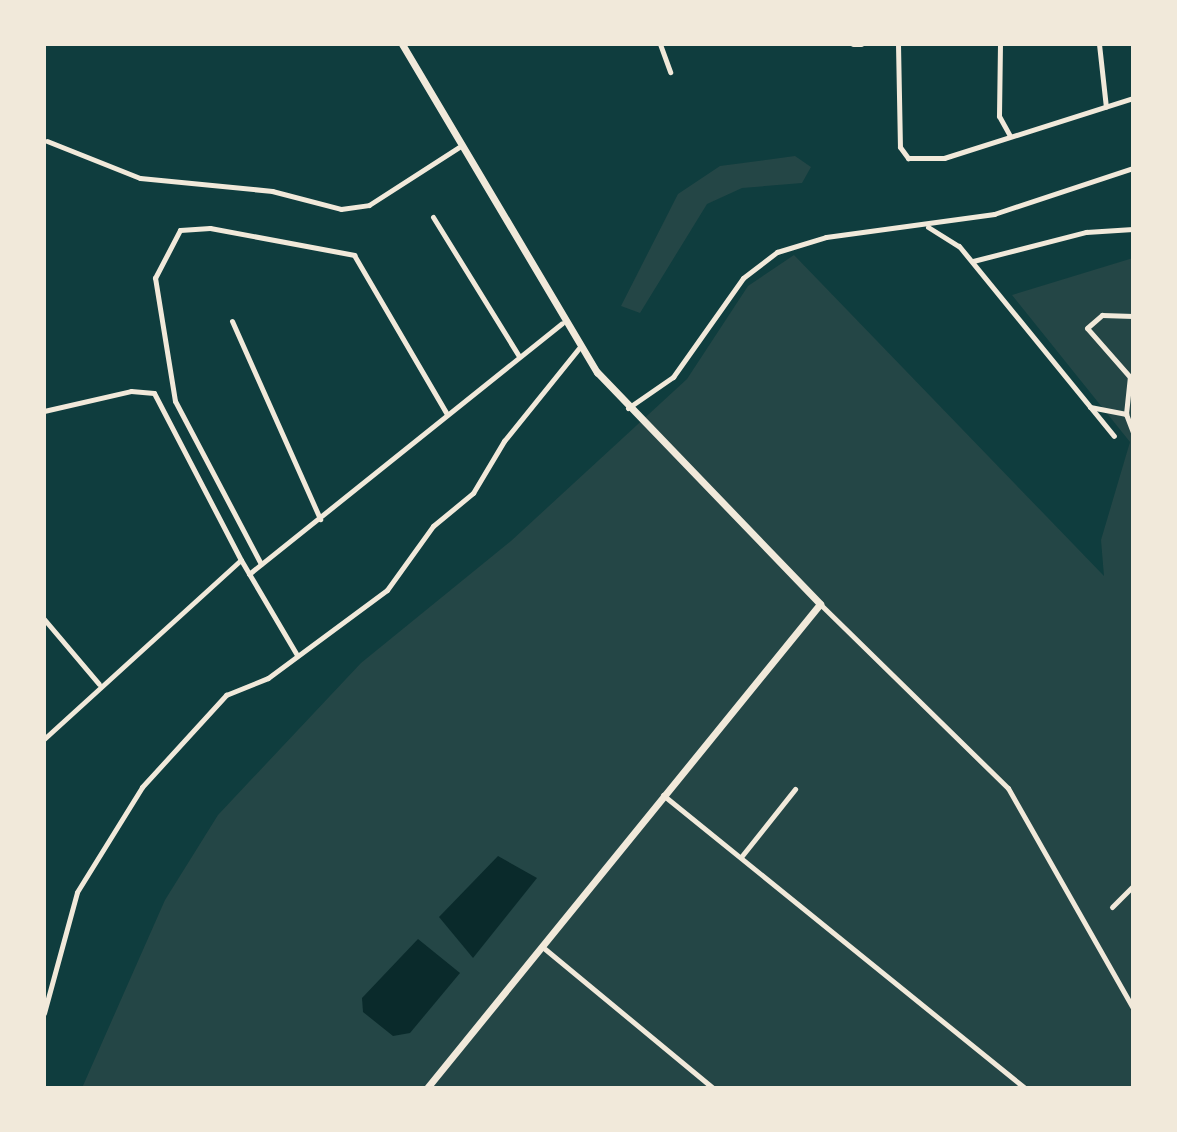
<!DOCTYPE html>
<html>
<head>
<meta charset="utf-8">
<style>
  body { margin:0 }
  #map { position:relative; width:1177px; height:1132px; overflow:hidden; background:#0f3d3e; font-family:Ubuntu,sans-serif }
  div>[style] { position:absolute }
  .green>* { inset:0; background:#244646 }
  .water>* { inset:0; background:#0a2a2b }
  .minor>* { height:5px; margin:-2.5px; padding:0 2.5px; transform-origin:2.5px; border-radius:2.5px; background:#f1e9da }
  .tertiary>* { height:7px; margin:-3.5px; padding:0 3.5px; transform-origin:3.5px; border-radius:3.5px; background:#f1e9da }
  span { translate:-50% -50%; white-space:nowrap; text-align:center; line-height:1.15; -webkit-text-stroke:6px #f1e9da; paint-order:stroke }
  .frame { position:absolute; inset:0; border:46px solid #f1e9da; pointer-events:none }
</style>
</head>
<body>
<div id="map">
  <div class="green">
    <div style="clip-path:polygon(795px 156px,811px 167px,802px 183px,742px 188px,707px 204px,640px 313px,621px 306px,678px 194px,720px 166px)"></div>
    <div style="clip-path:polygon(794px 255px,1104px 576px,1101px 540px,1130px 442px,1012px 295px,1133px 258px,1133px 1088px,82px 1088px,165px 900px,218px 815px,361px 663px,511px 541px,687px 379px,748px 286px)"></div>
  </div>
  <div class="water">
    <div style="clip-path:polygon(498px 856px,537px 878px,473px 958px,439px 917px)"></div>
    <div style="clip-path:polygon(418px 939px,460px 973px,410px 1033px,393px 1036px,363px 1012px,362px 998px)"></div>
  </div>
  <div class="minor">
    <div style="left:660px;top:44px;width:30px;rotate:70deg"></div>
    <div style="left:853px;top:44px;width:8px"></div>
    <div style="left:898px;top:44px;width:103px;rotate:88.9deg"></div>
    <div style="left:900px;top:147px;width:14px;rotate:54deg"></div>
    <div style="left:908px;top:158px;width:36px"></div>
    <div style="left:944px;top:158px;width:198px;rotate:-17.6deg"></div>
    <div style="left:1000px;top:44px;width:72px;rotate:90.8deg"></div>
    <div style="left:999px;top:116px;width:23px;rotate:61deg"></div>
    <div style="left:1099px;top:44px;width:63px;rotate:83.7deg"></div>
    <div style="left:47px;top:141px;width:100px;rotate:21.7deg"></div>
    <div style="left:140px;top:178px;width:133px;rotate:5.6deg"></div>
    <div style="left:272px;top:191px;width:71px;rotate:14.6deg"></div>
    <div style="left:341px;top:209px;width:28px;rotate:-8deg"></div>
    <div style="left:369px;top:205px;width:107px;rotate:-32.8deg"></div>
    <div style="left:433px;top:217px;width:163px;rotate:58.3deg"></div>
    <div style="left:928px;top:227px;width:36px;rotate:32deg"></div>
    <div style="left:959px;top:246px;width:245px;rotate:50.8deg"></div>
    <div style="left:973px;top:261px;width:117px;rotate:-14.4deg"></div>
    <div style="left:1086px;top:232px;width:47px;rotate:-3.7deg"></div>
    <div style="left:232px;top:321px;width:217px;rotate:66deg"></div>
    <div style="left:1090px;top:407px;width:37px;rotate:11deg"></div>
    <div style="left:1126px;top:414px;width:19px;rotate:69deg"></div>
    <div style="left:628px;top:408px;width:55px;rotate:-34.6deg"></div>
    <div style="left:673px;top:377px;width:121px;rotate:-54.7deg"></div>
    <div style="left:743px;top:278px;width:43px;rotate:-37.4deg"></div>
    <div style="left:777px;top:252px;width:51px;rotate:-17deg"></div>
    <div style="left:826px;top:237px;width:170px;rotate:-7.8deg"></div>
    <div style="left:994px;top:214px;width:146px;rotate:-18.3deg"></div>
    <div style="left:44px;top:411px;width:89px;rotate:-12.9deg"></div>
    <div style="left:131px;top:391px;width:23px;rotate:5deg"></div>
    <div style="left:154px;top:393px;width:188px;rotate:62.5deg"></div>
    <div style="left:1126px;top:414px;width:37px;rotate:-84deg"></div>
    <div style="left:1130px;top:377px;width:65px;rotate:-131.3deg"></div>
    <div style="left:1087px;top:328px;width:20px;rotate:-41deg"></div>
    <div style="left:1102px;top:315px;width:31px;rotate:2deg"></div>
    <div style="left:261px;top:564px;width:184px;rotate:-117.8deg"></div>
    <div style="left:175px;top:401px;width:125px;rotate:-99.2deg"></div>
    <div style="left:155px;top:278px;width:54px;rotate:-62.5deg"></div>
    <div style="left:180px;top:230px;width:30px;rotate:-4deg"></div>
    <div style="left:210px;top:228px;width:147px;rotate:10.6deg"></div>
    <div style="left:354px;top:255px;width:184px;rotate:59.7deg"></div>
    <div style="left:249px;top:574px;width:401px;rotate:-38.7deg"></div>
    <div style="left:820px;top:604px;width:263px;rotate:44.4deg"></div>
    <div style="left:1008px;top:788px;width:253px;rotate:60.4deg"></div>
    <div style="left:44px;top:619px;width:85px;rotate:49.8deg"></div>
    <div style="left:44px;top:739px;width:266px;rotate:-42.3deg"></div>
    <div style="left:241px;top:560px;width:110px;rotate:59.5deg"></div>
    <div style="left:663px;top:795px;width:466px;rotate:39deg"></div>
    <div style="left:741px;top:857px;width:87px;rotate:-51.5deg"></div>
    <div style="left:1112px;top:907px;width:30px;rotate:-45deg"></div>
    <div style="left:545px;top:949px;width:218px;rotate:39.6deg"></div>
    <div style="left:44px;top:1013px;width:125px;rotate:-74.7deg"></div>
    <div style="left:77px;top:892px;width:123px;rotate:-58.2deg"></div>
    <div style="left:142px;top:787px;width:125px;rotate:-47.6deg"></div>
    <div style="left:226px;top:695px;width:45px;rotate:-22deg"></div>
    <div style="left:268px;top:678px;width:148px;rotate:-36.5deg"></div>
    <div style="left:387px;top:590px;width:79px;rotate:-54.3deg"></div>
    <div style="left:433px;top:526px;width:52px;rotate:-39.5deg"></div>
    <div style="left:473px;top:493px;width:61px;rotate:-59.2deg"></div>
    <div style="left:504px;top:441px;width:119px;rotate:-51.1deg"></div>
  </div>
  <div class="tertiary">
    <div style="left:402px;top:44px;width:382px;rotate:59.3deg"></div>
    <div style="left:597px;top:372px;width:322px;rotate:46.1deg"></div>
    <div style="left:820px;top:604px;width:623px;rotate:129.08deg"></div>
  </div>
  <div class="frame"></div>
</div>
</body>
</html>
